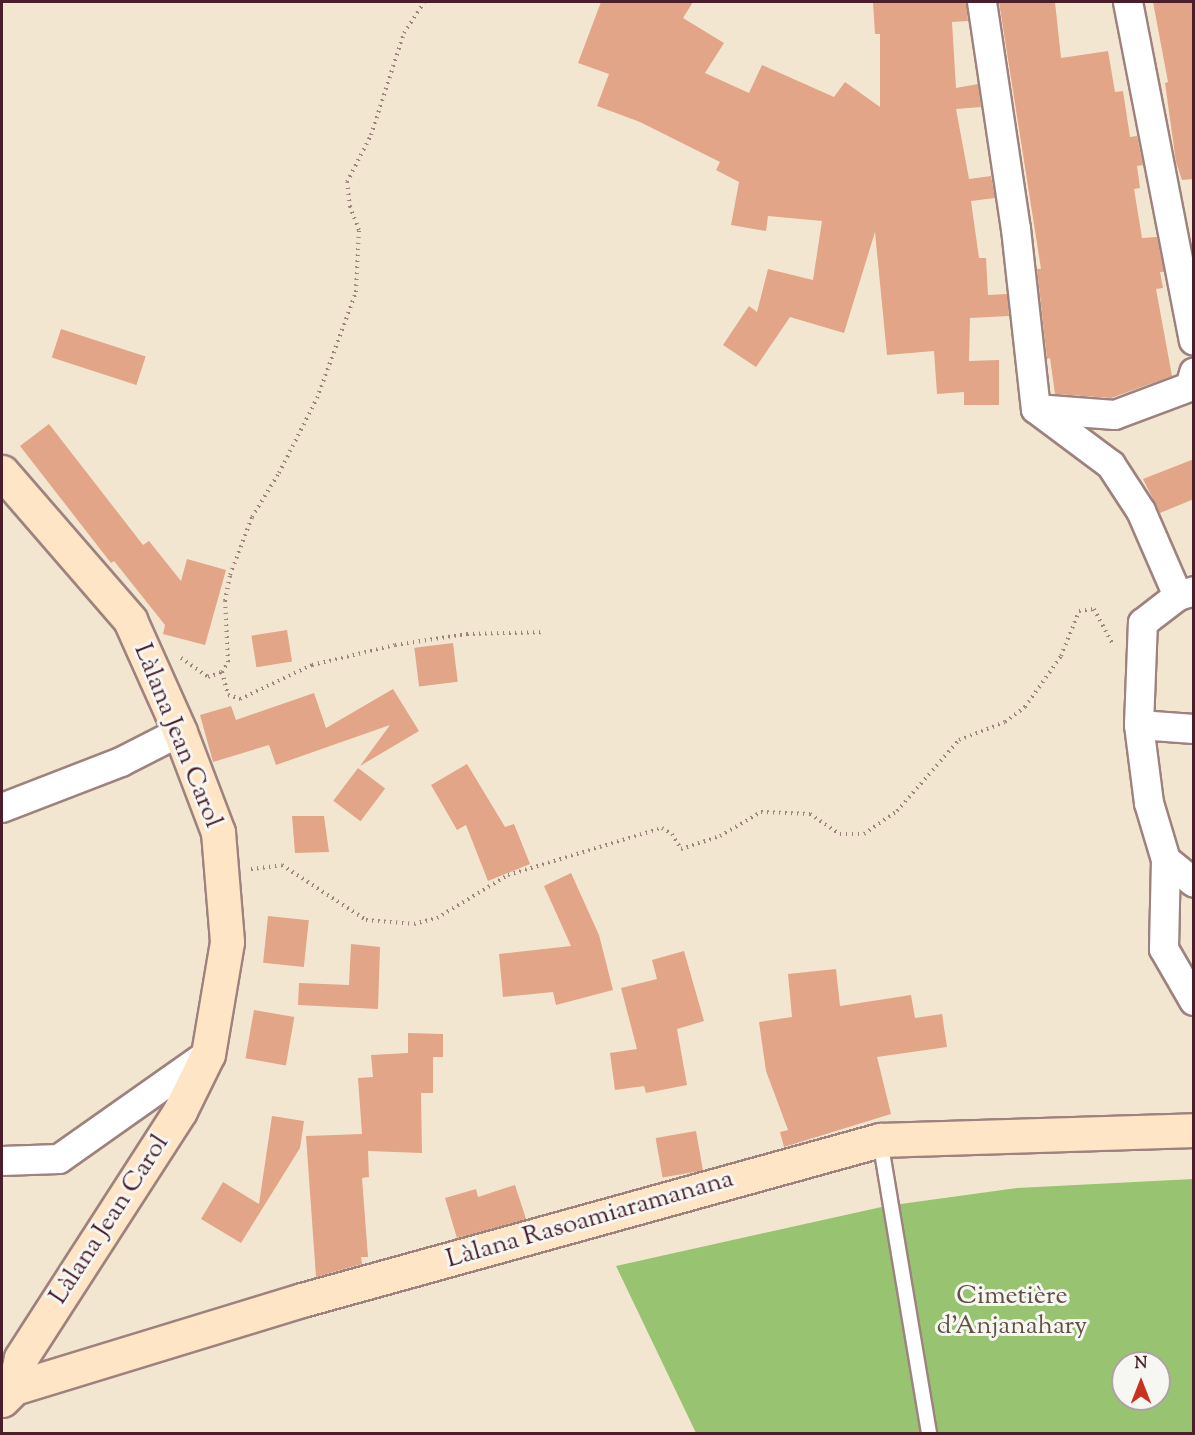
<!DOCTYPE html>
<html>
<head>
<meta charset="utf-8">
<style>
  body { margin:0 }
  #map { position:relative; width:1195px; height:1435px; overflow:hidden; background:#f3e6d0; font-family:"Sorts Mill Goudy",serif }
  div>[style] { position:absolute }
  .green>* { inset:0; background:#98c471 }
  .building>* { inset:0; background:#e2a587; transform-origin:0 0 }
  .path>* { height:4px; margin-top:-2px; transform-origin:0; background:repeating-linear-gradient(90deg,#9e827e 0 1.5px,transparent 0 6px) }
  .roads { filter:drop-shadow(2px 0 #9e827e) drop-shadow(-2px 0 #9e827e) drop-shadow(0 2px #9e827e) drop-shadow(0 -2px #9e827e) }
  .lane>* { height:14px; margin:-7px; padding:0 7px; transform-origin:7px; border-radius:7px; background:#fff }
  .street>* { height:28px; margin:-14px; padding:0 14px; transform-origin:14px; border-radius:14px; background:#fff }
  .secondary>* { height:33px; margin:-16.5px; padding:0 16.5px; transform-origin:16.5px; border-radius:16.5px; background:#fee5c5 }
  span { translate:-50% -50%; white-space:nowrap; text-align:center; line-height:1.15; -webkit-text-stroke:6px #f6f6f2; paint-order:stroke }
  .street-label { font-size:26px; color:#4a1f2b }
  .park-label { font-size:26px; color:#615140 }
  .frame { position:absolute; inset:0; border:3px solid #4a1f2b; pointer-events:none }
  .north { position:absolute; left:1111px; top:1351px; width:60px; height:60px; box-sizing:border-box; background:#f6f6f2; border:2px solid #b1a0a2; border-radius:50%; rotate:0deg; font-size:16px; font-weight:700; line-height:24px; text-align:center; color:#4a1f2b }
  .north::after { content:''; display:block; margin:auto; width:21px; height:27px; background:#c8321e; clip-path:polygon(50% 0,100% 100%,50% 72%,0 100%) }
</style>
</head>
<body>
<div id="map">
  <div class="green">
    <div style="clip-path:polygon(evenodd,1193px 1179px,1193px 1433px,696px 1433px,616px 1266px,886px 1206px,1017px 1188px,1193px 1179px,1123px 1363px,1159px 1363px,1159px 1399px,1123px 1399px,1123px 1363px)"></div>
  </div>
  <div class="building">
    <div style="clip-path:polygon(601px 2px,693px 2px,683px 18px,724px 43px,705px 73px,749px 93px,762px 65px,834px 97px,845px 82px,880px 107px,880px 34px,875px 34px,873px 2px,966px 2px,968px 21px,952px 22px,956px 88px,978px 84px,981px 107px,956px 109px,969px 179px,991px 176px,995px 198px,971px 201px,979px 258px,986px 258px,988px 295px,1007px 294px,1009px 316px,970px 318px,969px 361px,999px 360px,999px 405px,964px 405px,964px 392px,937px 394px,934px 351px,887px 355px,875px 232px,844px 333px,790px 317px,756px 367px,723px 345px,749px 306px,757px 312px,768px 269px,813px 280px,822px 221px,768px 216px,766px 231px,731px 225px,739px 182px,716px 170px,720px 162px,640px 122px,597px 106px,609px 74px,578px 63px)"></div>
    <div style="clip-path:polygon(999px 2px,1055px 2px,1061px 58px,1108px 51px,1115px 92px,1123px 91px,1130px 137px,1137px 136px,1143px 165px,1137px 166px,1140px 188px,1134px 189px,1142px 238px,1157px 237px,1164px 272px,1160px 272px,1163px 288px,1156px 289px,1172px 376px,1111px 398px,1055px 394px,1050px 358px,1047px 359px,1037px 269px,1041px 269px)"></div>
    <div style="clip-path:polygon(1153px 2px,1194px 2px,1194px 179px,1182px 180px,1176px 162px,1165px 83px,1168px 82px)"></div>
    <div style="left:61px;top:329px;width:89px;height:30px;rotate:18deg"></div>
    <div style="clip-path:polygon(49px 424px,143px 545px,149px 541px,181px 581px,187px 559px,226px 570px,205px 645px,163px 634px,165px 625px,114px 561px,111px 563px,20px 446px)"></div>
    <div style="clip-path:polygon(1194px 459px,1194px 499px,1160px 513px,1143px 479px)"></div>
    <div style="left:287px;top:630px;width:32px;height:36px;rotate:81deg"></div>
    <div style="left:453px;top:643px;width:39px;height:39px;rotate:83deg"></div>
    <div style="clip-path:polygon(393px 689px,419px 731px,360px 766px,390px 725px,276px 765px,269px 745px,213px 762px,200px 715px,231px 706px,236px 720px,314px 693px,326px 728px)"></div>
    <div style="clip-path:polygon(467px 764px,505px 827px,514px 824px,530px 864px,488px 881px,466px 825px,457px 830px,431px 785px)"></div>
    <div style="left:358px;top:768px;width:34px;height:41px;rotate:37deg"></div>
    <div style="clip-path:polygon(292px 816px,324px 816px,329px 852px,295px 853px)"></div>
    <div style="clip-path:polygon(571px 873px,599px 935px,613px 990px,556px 1005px,553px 992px,503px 997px,499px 954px,571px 946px,544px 886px)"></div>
    <div style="left:268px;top:916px;width:41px;height:47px;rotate:6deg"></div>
    <div style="clip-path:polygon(351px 944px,380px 947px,378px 1009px,298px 1005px,299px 983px,349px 985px)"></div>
    <div style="clip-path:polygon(684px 951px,704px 1021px,677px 1029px,687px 1085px,646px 1093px,644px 1086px,615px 1090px,610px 1053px,637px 1049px,621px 988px,657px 979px,652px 960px)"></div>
    <div style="clip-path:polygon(836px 969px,840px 1006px,911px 995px,915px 1018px,942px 1014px,947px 1047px,877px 1057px,891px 1114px,784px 1147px,780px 1132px,788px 1130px,766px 1071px,759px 1022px,792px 1017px,788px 974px)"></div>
    <div style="left:254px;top:1010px;width:41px;height:49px;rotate:10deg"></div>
    <div style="clip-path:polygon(408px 1033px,443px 1034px,443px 1057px,433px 1057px,433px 1093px,421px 1093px,422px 1153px,368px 1151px,369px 1177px,362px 1178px,368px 1257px,361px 1257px,362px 1264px,316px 1277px,306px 1136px,362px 1134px,358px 1078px,373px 1077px,371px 1055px,408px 1053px)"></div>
    <div style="clip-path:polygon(272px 1116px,304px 1121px,300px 1148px,241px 1243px,201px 1219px,223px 1182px,259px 1204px)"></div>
    <div style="left:696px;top:1131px;width:40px;height:41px;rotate:80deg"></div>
    <div style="clip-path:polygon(515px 1185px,526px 1219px,457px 1238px,445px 1198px,476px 1189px,478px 1197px)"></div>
  </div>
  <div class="path">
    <div style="left:181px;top:658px;width:33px;rotate:35deg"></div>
    <div style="left:208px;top:677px;width:15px;rotate:-20deg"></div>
    <div style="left:222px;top:672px;width:12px;rotate:-59deg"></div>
    <div style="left:228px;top:662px;width:61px;rotate:-92.8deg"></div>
    <div style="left:225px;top:601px;width:26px;rotate:-79deg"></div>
    <div style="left:230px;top:575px;width:62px;rotate:-69.2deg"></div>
    <div style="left:252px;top:517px;width:52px;rotate:-58.5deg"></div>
    <div style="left:279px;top:473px;width:84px;rotate:-63.1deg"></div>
    <div style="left:317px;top:398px;width:113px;rotate:-69.8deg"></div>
    <div style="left:356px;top:292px;width:62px;rotate:-87.2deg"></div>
    <div style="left:359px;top:230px;width:25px;rotate:-111deg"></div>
    <div style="left:350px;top:207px;width:25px;rotate:-97deg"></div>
    <div style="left:347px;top:182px;width:53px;rotate:-62.9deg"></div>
    <div style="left:371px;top:135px;width:107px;rotate:-72.1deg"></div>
    <div style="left:404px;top:33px;width:37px;rotate:-57deg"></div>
    <div style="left:222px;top:672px;width:24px;rotate:75deg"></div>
    <div style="left:228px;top:695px;width:13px;rotate:18deg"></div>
    <div style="left:240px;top:699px;width:80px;rotate:-25.3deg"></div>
    <div style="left:312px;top:665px;width:85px;rotate:-13.5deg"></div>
    <div style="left:395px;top:645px;width:73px;rotate:-8.7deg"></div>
    <div style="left:467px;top:634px;width:78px;rotate:-1.5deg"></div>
    <div style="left:251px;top:869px;width:31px;rotate:-7deg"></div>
    <div style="left:282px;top:865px;width:100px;rotate:33.2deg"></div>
    <div style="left:366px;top:920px;width:48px;rotate:4.8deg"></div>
    <div style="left:414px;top:924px;width:24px;rotate:-15deg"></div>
    <div style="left:437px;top:918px;width:83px;rotate:-31.2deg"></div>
    <div style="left:508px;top:875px;width:161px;rotate:-17deg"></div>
    <div style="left:662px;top:828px;width:12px;rotate:31deg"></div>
    <div style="left:672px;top:834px;width:17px;rotate:59deg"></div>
    <div style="left:681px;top:849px;width:41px;rotate:-18.4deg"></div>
    <div style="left:720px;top:836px;width:48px;rotate:-30.3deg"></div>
    <div style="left:761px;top:812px;width:49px;rotate:2.3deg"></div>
    <div style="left:810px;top:814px;width:36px;rotate:34deg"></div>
    <div style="left:840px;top:834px;width:24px"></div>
    <div style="left:864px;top:834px;width:40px;rotate:-34.9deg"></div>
    <div style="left:897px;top:811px;width:94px;rotate:-48.9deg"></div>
    <div style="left:959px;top:740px;width:49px;rotate:-21.4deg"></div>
    <div style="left:1005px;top:722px;width:25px;rotate:-37deg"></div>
    <div style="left:1025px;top:707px;width:62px;rotate:-54.8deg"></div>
    <div style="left:1061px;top:656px;width:48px;rotate:-68.2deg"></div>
    <div style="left:1079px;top:611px;width:15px;rotate:-8deg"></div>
    <div style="left:1094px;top:609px;width:40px;rotate:62deg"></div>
  </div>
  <div class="roads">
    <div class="lane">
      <div style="left:880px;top:1140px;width:298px;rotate:80.5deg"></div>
    </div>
    <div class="street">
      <div style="left:982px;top:2px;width:230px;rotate:81.5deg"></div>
      <div style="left:1016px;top:229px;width:181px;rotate:83.7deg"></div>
      <div style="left:1036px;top:409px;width:94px;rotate:36.7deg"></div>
      <div style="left:1111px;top:465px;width:55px;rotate:56.9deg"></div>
      <div style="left:1141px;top:511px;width:93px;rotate:66.5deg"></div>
      <div style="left:1178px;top:596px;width:17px;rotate:-17deg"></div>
      <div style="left:1128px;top:2px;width:345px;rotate:79deg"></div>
      <div style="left:1036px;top:409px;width:79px;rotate:4.3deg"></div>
      <div style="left:1115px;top:415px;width:80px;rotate:-20.5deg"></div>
      <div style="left:1190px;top:387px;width:15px;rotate:-74deg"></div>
      <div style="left:1139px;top:725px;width:102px;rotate:-87.8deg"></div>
      <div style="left:1143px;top:623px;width:44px;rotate:-37.6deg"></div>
      <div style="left:1194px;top:729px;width:55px;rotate:-175.8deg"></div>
      <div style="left:1139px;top:725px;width:79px;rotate:82.7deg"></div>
      <div style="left:1149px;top:803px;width:59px;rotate:73.4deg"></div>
      <div style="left:1166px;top:860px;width:89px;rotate:91.3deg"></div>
      <div style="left:1164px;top:949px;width:60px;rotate:60deg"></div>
      <div style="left:2px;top:808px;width:128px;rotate:-21.1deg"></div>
      <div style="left:121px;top:762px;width:66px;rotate:-27deg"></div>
      <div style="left:1166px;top:860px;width:36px;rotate:39deg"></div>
      <div style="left:2px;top:1161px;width:57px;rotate:-2deg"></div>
      <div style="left:59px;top:1159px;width:182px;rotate:-35.2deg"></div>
    </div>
    <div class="secondary">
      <div style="left:2px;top:472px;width:196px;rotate:49.1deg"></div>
      <div style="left:130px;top:620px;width:123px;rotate:65.9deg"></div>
      <div style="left:180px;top:732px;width:107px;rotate:69.2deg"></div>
      <div style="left:218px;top:832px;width:110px;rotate:85.3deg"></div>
      <div style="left:227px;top:942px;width:114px;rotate:99.6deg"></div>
      <div style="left:208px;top:1054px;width:64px;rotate:116.2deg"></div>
      <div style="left:180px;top:1111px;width:294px;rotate:122.8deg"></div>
      <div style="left:21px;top:1358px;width:31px;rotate:103deg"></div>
      <div style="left:2px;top:1400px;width:17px;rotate:-45deg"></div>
      <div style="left:14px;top:1388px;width:301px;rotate:-17deg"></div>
      <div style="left:302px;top:1300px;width:600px;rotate:-15.47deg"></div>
      <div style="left:880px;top:1140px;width:314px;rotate:-1.8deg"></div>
    </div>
  </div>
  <div class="street-label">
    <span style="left:177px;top:736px;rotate:68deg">Làlana Jean Carol</span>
    <span style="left:110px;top:1220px;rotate:-57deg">Làlana Jean Carol</span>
    <span style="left:590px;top:1220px;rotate:-16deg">Làlana Rasoamiaramanana</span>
  </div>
  <div class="park-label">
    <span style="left:1012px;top:1312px">Cimetière<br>d'Anjanahary</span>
  </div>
  <div class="frame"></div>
  <div class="north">N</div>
</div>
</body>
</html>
